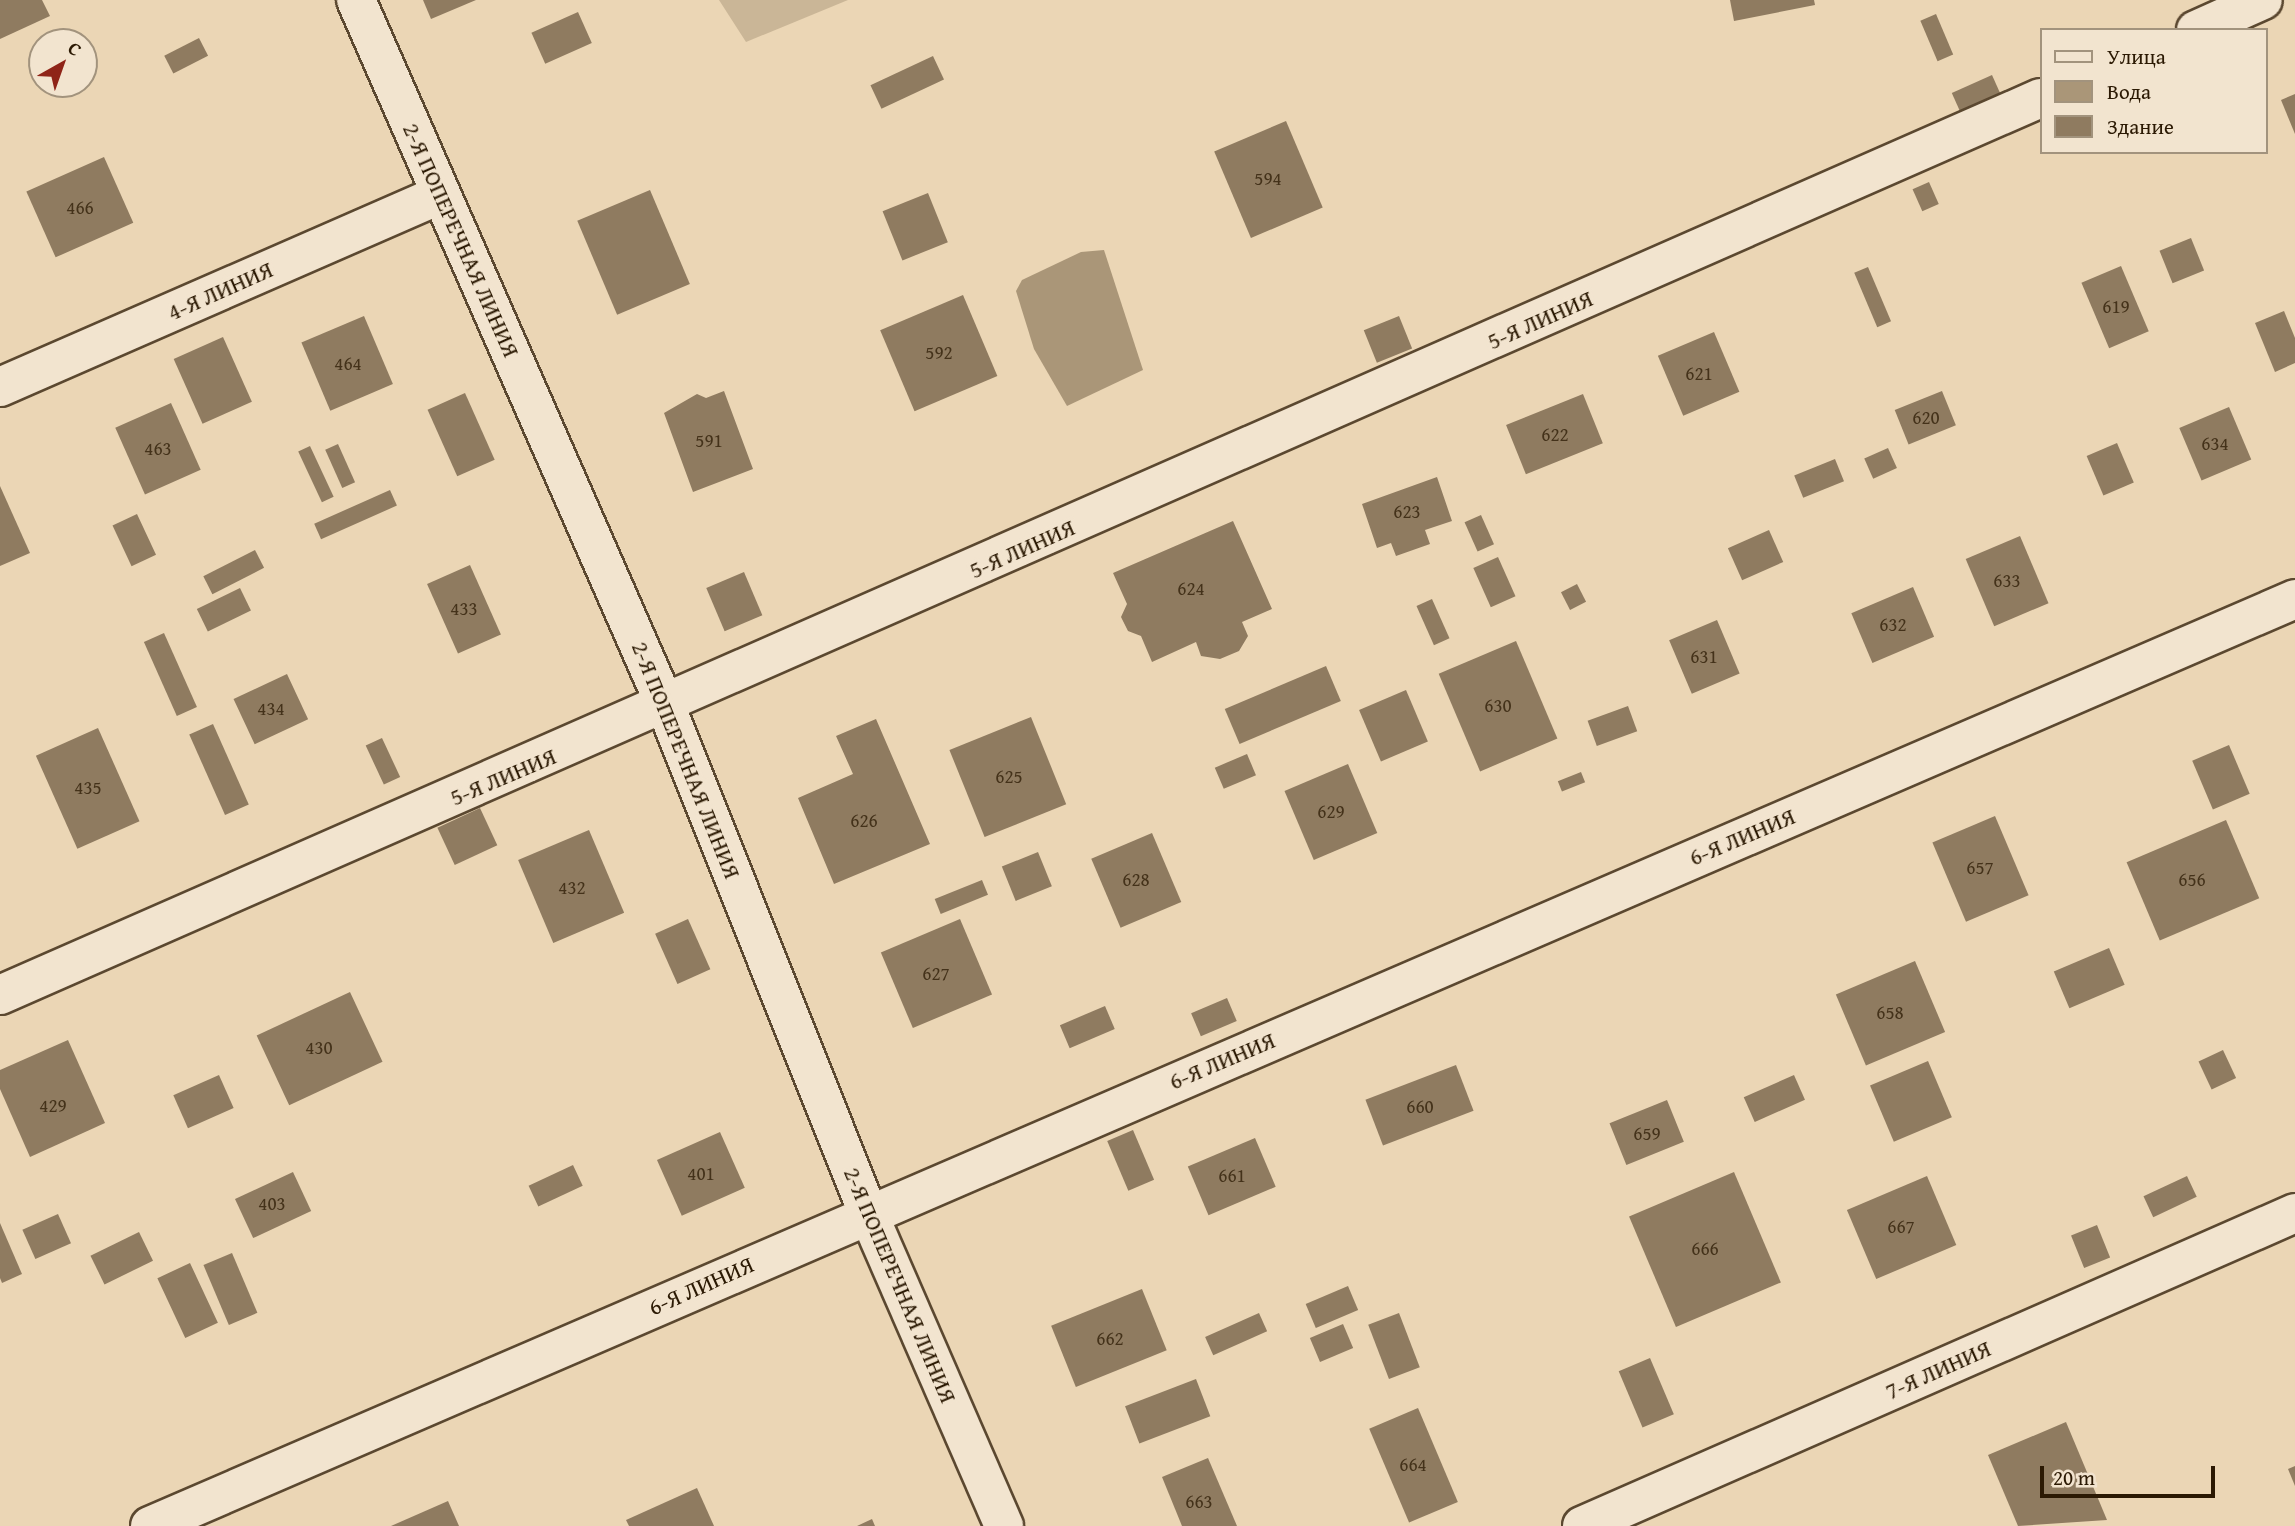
<!DOCTYPE html>
<html>
<head>
<meta charset="utf-8">
<style>
  body { margin:0 }
  #map { position:relative; width:2295px; height:1526px; overflow:hidden; background:#ebd6b5; font-family:"Gentium Book Plus",serif }
  div>[style] { position:absolute }
  .green>* { inset:0; background:#cab697 }
  .water>* { inset:0; background:#aa9678 }
  .building>* { inset:0; background:#8f7b60; transform-origin:0 0 }
  .roads { filter:drop-shadow(2px 0 #5b4830) drop-shadow(-2px 0 #5b4830) drop-shadow(0 2px #5b4830) drop-shadow(0 -2px #5b4830) }
  .street>* { height:38px; margin:-19px; padding:0 19px; transform-origin:19px; border-radius:19px; background:#f2e4cf }
  span { translate:-50% -50%; white-space:nowrap; text-align:center; line-height:1.15; -webkit-text-stroke:7px #f2e4cf; paint-order:stroke }
  .number-label { font-size:19px; color:#44321a }
  .number-label span { -webkit-text-stroke-width:0 }
  .street-label { font-size:23px; color:#2b1903 }
  .legend { position:absolute; left:2040px; top:28px; width:228px; height:126px; box-sizing:border-box; background:#f2e4cf; border:2px solid #a2937d; margin:0; padding:9px 12px; list-style:none; font-size:21px; color:#2b1903 }
  .legend li { display:flex; align-items:center; gap:14px; height:35px }
  .legend b { width:35px; border:2px solid #a2937d }
  .north { position:absolute; left:28px; top:28px; width:70px; height:70px; box-sizing:border-box; background:#f2e4cf; border:2px solid #a2937d; border-radius:50%; rotate:40deg; font-size:19px; font-weight:700; line-height:28px; text-align:center; color:#2b1903 }
  .north::after { content:''; display:block; margin:auto; width:24px; height:32px; background:#8f2418; clip-path:polygon(50% 0,100% 100%,50% 72%,0 100%) }
  .scale { position:absolute; left:2040px; top:1466px; width:175px; height:32px; box-sizing:border-box; border:4px solid #2b1903; border-top:0; padding-left:9px; font-size:21px; line-height:24px; white-space:nowrap; color:#2b1903; -webkit-text-stroke:5px #f2e4cf; paint-order:stroke }
</style>
</head>
<body>
<div id="map">
  <div class="green">
    <div style="clip-path:polygon(719px 0,848px 0,746px 42px)"></div>
  </div>
  <div class="water">
    <div style="clip-path:polygon(1104px 250px,1143px 370px,1067px 406px,1034px 349px,1016px 291px,1022px 280px,1081px 252px)"></div>
  </div>
  <div class="building">
    <div style="clip-path:polygon(0 0,42px 0,50px 16px,0 39px)"></div>
    <div style="clip-path:polygon(423px 0,476px 0,431px 19px)"></div>
    <div style="clip-path:polygon(1730px 0,1814px 0,1815px 5px,1734px 21px)"></div>
    <div style="left:578px;top:12px;width:34px;height:51px;rotate:66deg"></div>
    <div style="left:1936px;top:14px;width:44px;height:17px;rotate:67deg"></div>
    <div style="left:199px;top:38px;width:20px;height:39px;rotate:63deg"></div>
    <div style="left:933px;top:56px;width:26px;height:69px;rotate:65deg"></div>
    <div style="left:1992px;top:75px;width:22px;height:44px;rotate:66deg"></div>
    <div style="clip-path:polygon(2295px 94px,2295px 134px,2281px 100px)"></div>
    <div style="left:1286px;top:121px;width:94px;height:78px;rotate:67deg"></div>
    <div style="left:104px;top:157px;width:72px;height:85px;rotate:66deg"></div>
    <div style="left:1929px;top:182px;width:24px;height:18px;rotate:66deg"></div>
    <div style="left:650px;top:190px;width:102px;height:79px;rotate:67deg"></div>
    <div style="left:928px;top:193px;width:53px;height:49px;rotate:68deg"></div>
    <div style="left:2191px;top:238px;width:35px;height:34px;rotate:68deg"></div>
    <div style="left:2121px;top:266px;width:71px;height:43px;rotate:67deg"></div>
    <div style="left:1868px;top:267px;width:59px;height:15px;rotate:67deg"></div>
    <div style="left:963px;top:295px;width:88px;height:90px;rotate:67deg"></div>
    <div style="clip-path:polygon(2284px 311px,2295px 338px,2295px 363px,2275px 372px,2255px 323px)"></div>
    <div style="left:364px;top:316px;width:74px;height:68px;rotate:67deg"></div>
    <div style="left:1399px;top:316px;width:35px;height:38px;rotate:68deg"></div>
    <div style="left:1714px;top:332px;width:65px;height:61px;rotate:67deg"></div>
    <div style="left:223px;top:337px;width:71px;height:54px;rotate:66deg"></div>
    <div style="clip-path:polygon(724px 391px,753px 469px,693px 492px,664px 413px,697px 394px,706px 398px)"></div>
    <div style="left:1942px;top:391px;width:37px;height:51px;rotate:68deg"></div>
    <div style="left:465px;top:393px;width:73px;height:41px;rotate:66deg"></div>
    <div style="left:1583px;top:394px;width:53px;height:83px;rotate:68deg"></div>
    <div style="left:171px;top:403px;width:73px;height:61px;rotate:66deg"></div>
    <div style="left:2229px;top:407px;width:57px;height:54px;rotate:67deg"></div>
    <div style="left:2117px;top:443px;width:43px;height:33px;rotate:67deg"></div>
    <div style="left:338px;top:444px;width:42px;height:14px;rotate:66deg"></div>
    <div style="left:310px;top:446px;width:56px;height:13px;rotate:65deg"></div>
    <div style="left:1888px;top:448px;width:22px;height:26px;rotate:66deg"></div>
    <div style="left:1835px;top:459px;width:24px;height:44px;rotate:68deg"></div>
    <div style="clip-path:polygon(1437px 477px,1452px 521px,1425px 530px,1430px 544px,1396px 556px,1391px 543px,1377px 548px,1362px 504px)"></div>
    <div style="clip-path:polygon(0 486px,30px 553px,0 566px)"></div>
    <div style="left:390px;top:490px;width:17px;height:83px;rotate:66deg"></div>
    <div style="left:137px;top:514px;width:45px;height:27px;rotate:65deg"></div>
    <div style="left:1481px;top:515px;width:32px;height:18px;rotate:66deg"></div>
    <div style="clip-path:polygon(1233px 521px,1272px 609px,1242px 622px,1248px 636px,1239px 651px,1220px 659px,1201px 656px,1196px 642px,1152px 662px,1141px 636px,1128px 631px,1121px 617px,1127px 604px,1113px 573px)"></div>
    <div style="left:1769px;top:530px;width:35px;height:45px;rotate:66deg"></div>
    <div style="left:2020px;top:536px;width:73px;height:59px;rotate:67deg"></div>
    <div style="left:255px;top:550px;width:20px;height:58px;rotate:63deg"></div>
    <div style="left:1498px;top:557px;width:43px;height:27px;rotate:66deg"></div>
    <div style="left:470px;top:565px;width:76px;height:47px;rotate:66deg"></div>
    <div style="left:744px;top:572px;width:47px;height:41px;rotate:67deg"></div>
    <div style="left:1577px;top:584px;width:20px;height:18px;rotate:63deg"></div>
    <div style="left:1913px;top:587px;width:54px;height:67px;rotate:67deg"></div>
    <div style="left:240px;top:588px;width:25px;height:48px;rotate:64deg"></div>
    <div style="left:1432px;top:599px;width:43px;height:17px;rotate:66deg"></div>
    <div style="left:1717px;top:620px;width:58px;height:52px;rotate:67deg"></div>
    <div style="left:164px;top:633px;width:81px;height:22px;rotate:66deg"></div>
    <div style="left:1516px;top:641px;width:106px;height:84px;rotate:67deg"></div>
    <div style="left:1326px;top:666px;width:38px;height:110px;rotate:67deg"></div>
    <div style="left:287px;top:674px;width:50px;height:59px;rotate:65deg"></div>
    <div style="left:1406px;top:690px;width:56px;height:51px;rotate:67deg"></div>
    <div style="left:1628px;top:706px;width:27px;height:43px;rotate:70deg"></div>
    <div style="left:1031px;top:717px;width:94px;height:88px;rotate:68deg"></div>
    <div style="clip-path:polygon(876px 719px,930px 844px,834px 884px,798px 798px,853px 774px,836px 736px)"></div>
    <div style="left:213px;top:724px;width:88px;height:26px;rotate:66deg"></div>
    <div style="left:98px;top:728px;width:102px;height:68px;rotate:66deg"></div>
    <div style="left:382px;top:738px;width:43px;height:18px;rotate:65deg"></div>
    <div style="left:2229px;top:745px;width:53px;height:40px;rotate:67deg"></div>
    <div style="left:1247px;top:754px;width:23px;height:35px;rotate:67deg"></div>
    <div style="left:1348px;top:764px;width:75px;height:69px;rotate:67deg"></div>
    <div style="left:1581px;top:772px;width:11px;height:25px;rotate:68deg"></div>
    <div style="left:480px;top:808px;width:41px;height:47px;rotate:65deg"></div>
    <div style="left:1995px;top:816px;width:86px;height:68px;rotate:67deg"></div>
    <div style="left:2226px;top:820px;width:85px;height:108px;rotate:67deg"></div>
    <div style="left:589px;top:830px;width:90px;height:77px;rotate:67deg"></div>
    <div style="left:1152px;top:833px;width:75px;height:66px;rotate:67deg"></div>
    <div style="left:1038px;top:852px;width:37px;height:39px;rotate:68deg"></div>
    <div style="left:982px;top:880px;width:16px;height:51px;rotate:68deg"></div>
    <div style="left:688px;top:919px;width:55px;height:36px;rotate:66deg"></div>
    <div style="left:960px;top:919px;width:82px;height:86px;rotate:67deg"></div>
    <div style="left:2109px;top:948px;width:40px;height:60px;rotate:67deg"></div>
    <div style="left:1915px;top:961px;width:77px;height:86px;rotate:67deg"></div>
    <div style="left:350px;top:992px;width:77px;height:103px;rotate:65deg"></div>
    <div style="left:1227px;top:998px;width:25px;height:39px;rotate:67deg"></div>
    <div style="left:1105px;top:1006px;width:25px;height:49px;rotate:67deg"></div>
    <div style="clip-path:polygon(68px 1040px,105px 1123px,30px 1157px,0 1089px,0 1070px)"></div>
    <div style="left:2223px;top:1050px;width:31px;height:27px;rotate:65deg"></div>
    <div style="left:1928px;top:1061px;width:61px;height:63px;rotate:67deg"></div>
    <div style="left:1456px;top:1065px;width:49px;height:97px;rotate:69deg"></div>
    <div style="left:219px;top:1075px;width:36px;height:50px;rotate:66deg"></div>
    <div style="left:1794px;top:1075px;width:27px;height:55px;rotate:66deg"></div>
    <div style="left:1667px;top:1100px;width:45px;height:62px;rotate:68deg"></div>
    <div style="left:1133px;top:1130px;width:54px;height:28px;rotate:67deg"></div>
    <div style="left:720px;top:1132px;width:61px;height:69px;rotate:66deg"></div>
    <div style="left:1255px;top:1138px;width:53px;height:73px;rotate:67deg"></div>
    <div style="left:573px;top:1165px;width:23px;height:49px;rotate:65deg"></div>
    <div style="left:293px;top:1172px;width:43px;height:64px;rotate:65deg"></div>
    <div style="left:1734px;top:1172px;width:120px;height:114px;rotate:67deg"></div>
    <div style="left:1927px;top:1176px;width:75px;height:87px;rotate:67deg"></div>
    <div style="left:2187px;top:1176px;width:23px;height:48px;rotate:65deg"></div>
    <div style="left:58px;top:1214px;width:32px;height:39px;rotate:66deg"></div>
    <div style="clip-path:polygon(0 1223px,22px 1274px,2px 1283px,0 1278px)"></div>
    <div style="left:2097px;top:1225px;width:35px;height:28px;rotate:68deg"></div>
    <div style="left:139px;top:1232px;width:32px;height:54px;rotate:64deg"></div>
    <div style="left:232px;top:1253px;width:65px;height:31px;rotate:67deg"></div>
    <div style="left:190px;top:1263px;width:66px;height:36px;rotate:65deg"></div>
    <div style="left:1348px;top:1286px;width:26px;height:46px;rotate:67deg"></div>
    <div style="left:1142px;top:1289px;width:66px;height:98px;rotate:68deg"></div>
    <div style="left:1259px;top:1313px;width:20px;height:59px;rotate:66deg"></div>
    <div style="left:1399px;top:1313px;width:58px;height:33px;rotate:69deg"></div>
    <div style="left:1343px;top:1324px;width:26px;height:36px;rotate:67deg"></div>
    <div style="left:1650px;top:1358px;width:61px;height:34px;rotate:67deg"></div>
    <div style="left:1196px;top:1379px;width:40px;height:76px;rotate:69deg"></div>
    <div style="left:1418px;top:1408px;width:102px;height:53px;rotate:67deg"></div>
    <div style="clip-path:polygon(2066px 1422px,2107px 1520px,2018px 1526px,1988px 1455px)"></div>
    <div style="clip-path:polygon(1208px 1458px,1237px 1526px,1182px 1526px,1162px 1477px)"></div>
    <div style="clip-path:polygon(2295px 1466px,2295px 1486px,2288px 1469px)"></div>
    <div style="clip-path:polygon(697px 1488px,714px 1526px,629px 1526px,626px 1520px)"></div>
    <div style="clip-path:polygon(448px 1501px,459px 1526px,391px 1526px)"></div>
    <div style="clip-path:polygon(872px 1519px,875px 1526px,857px 1526px)"></div>
  </div>
  <div class="roads">
    <div class="street">
      <div style="left:356px;top:0;width:772px;rotate:66.32deg"></div>
      <div style="left:666px;top:707px;width:545px;rotate:68.24deg"></div>
      <div style="left:868px;top:1213px;width:341px;rotate:66.5deg"></div>
      <div style="left:2196px;top:30px;width:73px;rotate:-24.1deg"></div>
      <div style="left:0;top:387px;width:481px;rotate:-23.6deg"></div>
      <div style="left:0;top:995px;width:2229px;rotate:-23.73deg"></div>
      <div style="left:150px;top:1526px;width:2337px;rotate:-23.37deg"></div>
      <div style="left:1582px;top:1526px;width:779px;rotate:-23.7deg"></div>
    </div>
  </div>
  <div class="number-label">
    <span style="left:1268px;top:179px">594</span>
    <span style="left:80px;top:208px">466</span>
    <span style="left:2116px;top:307px">619</span>
    <span style="left:939px;top:353px">592</span>
    <span style="left:348px;top:364px">464</span>
    <span style="left:1699px;top:374px">621</span>
    <span style="left:1926px;top:418px">620</span>
    <span style="left:1555px;top:435px">622</span>
    <span style="left:709px;top:441px">591</span>
    <span style="left:2215px;top:444px">634</span>
    <span style="left:158px;top:449px">463</span>
    <span style="left:1407px;top:512px">623</span>
    <span style="left:2007px;top:581px">633</span>
    <span style="left:1191px;top:589px">624</span>
    <span style="left:464px;top:609px">433</span>
    <span style="left:1893px;top:625px">632</span>
    <span style="left:1704px;top:657px">631</span>
    <span style="left:1498px;top:706px">630</span>
    <span style="left:271px;top:709px">434</span>
    <span style="left:1009px;top:777px">625</span>
    <span style="left:88px;top:788px">435</span>
    <span style="left:1331px;top:812px">629</span>
    <span style="left:864px;top:821px">626</span>
    <span style="left:1980px;top:868px">657</span>
    <span style="left:1136px;top:880px">628</span>
    <span style="left:2192px;top:880px">656</span>
    <span style="left:572px;top:888px">432</span>
    <span style="left:936px;top:974px">627</span>
    <span style="left:1890px;top:1013px">658</span>
    <span style="left:319px;top:1048px">430</span>
    <span style="left:53px;top:1106px">429</span>
    <span style="left:1420px;top:1107px">660</span>
    <span style="left:1647px;top:1134px">659</span>
    <span style="left:701px;top:1174px">401</span>
    <span style="left:1232px;top:1176px">661</span>
    <span style="left:272px;top:1204px">403</span>
    <span style="left:1901px;top:1227px">667</span>
    <span style="left:1705px;top:1249px">666</span>
    <span style="left:1110px;top:1339px">662</span>
    <span style="left:1413px;top:1465px">664</span>
    <span style="left:1199px;top:1502px">663</span>
  </div>
  <div class="street-label">
    <span style="left:461px;top:240px;rotate:66deg">2-Я ПОПЕРЕЧНАЯ ЛИНИЯ</span>
    <span style="left:220px;top:291px;rotate:-24deg">4-Я ЛИНИЯ</span>
    <span style="left:1540px;top:320px;rotate:-24deg">5-Я ЛИНИЯ</span>
    <span style="left:1022px;top:549px;rotate:-24deg">5-Я ЛИНИЯ</span>
    <span style="left:686px;top:760px;rotate:68deg">2-Я ПОПЕРЕЧНАЯ ЛИНИЯ</span>
    <span style="left:503px;top:777px;rotate:-23deg">5-Я ЛИНИЯ</span>
    <span style="left:1742px;top:837px;rotate:-23deg">6-Я ЛИНИЯ</span>
    <span style="left:1222px;top:1061px;rotate:-23deg">6-Я ЛИНИЯ</span>
    <span style="left:900px;top:1285px;rotate:67deg">2-Я ПОПЕРЕЧНАЯ ЛИНИЯ</span>
    <span style="left:701px;top:1286px;rotate:-24deg">6-Я ЛИНИЯ</span>
    <span style="left:1938px;top:1370px;rotate:-24deg">7-Я ЛИНИЯ</span>
  </div>
  <ul class="legend">
  <li><b style="height:9px;background:#f2e4cf"></b>Улица</li>
  <li><b style="height:19px;background:#aa9678"></b>Вода</li>
  <li><b style="height:19px;background:#8f7b60"></b>Здание</li>
  </ul>
  <div class="north">С</div>
  <div class="scale">20 m</div>
</div>
</body>
</html>
